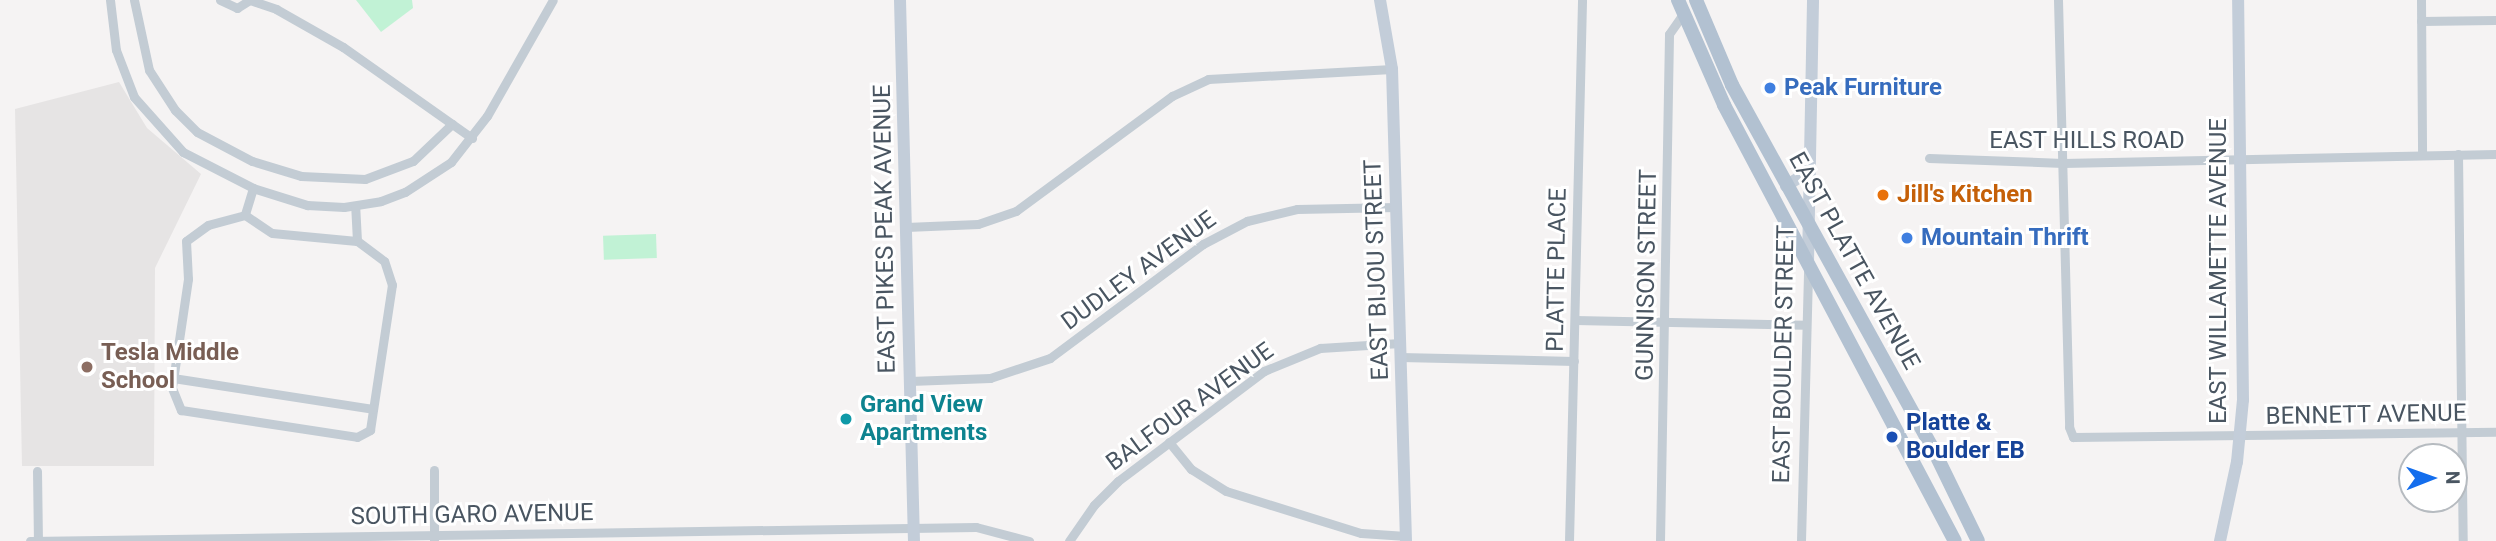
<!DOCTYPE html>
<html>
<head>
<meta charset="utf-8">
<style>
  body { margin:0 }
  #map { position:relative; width:2496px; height:541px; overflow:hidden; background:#f5f3f3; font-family:Roboto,sans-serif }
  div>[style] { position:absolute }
  .education>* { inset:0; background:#e6e4e4 }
  .green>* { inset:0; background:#c1f2d5; transform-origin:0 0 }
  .street>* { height:9px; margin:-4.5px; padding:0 4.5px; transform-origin:4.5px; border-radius:4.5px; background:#c3ccd4 }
  .secondary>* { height:12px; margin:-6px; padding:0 6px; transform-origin:6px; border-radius:6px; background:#c3cdd9 }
  .primary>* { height:14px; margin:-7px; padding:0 7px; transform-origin:7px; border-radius:7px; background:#b2c1d1 }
  .dots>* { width:19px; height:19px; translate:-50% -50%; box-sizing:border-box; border:4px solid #fff; border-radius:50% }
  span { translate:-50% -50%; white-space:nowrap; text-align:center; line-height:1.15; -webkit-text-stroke:6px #fff; paint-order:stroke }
  .shop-label { font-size:24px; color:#366cbe; font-weight:700 }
  .left { translate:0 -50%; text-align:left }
  .street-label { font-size:24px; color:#495561 }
  .food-label { font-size:24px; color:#c56008; font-weight:700 }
  .education-label { font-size:24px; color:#785e54; font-weight:700 }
  .culture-label { font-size:24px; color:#0d838f; font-weight:700 }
  .transit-label { font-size:24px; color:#164399; font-weight:700 }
  .north { position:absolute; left:2398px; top:443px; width:70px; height:70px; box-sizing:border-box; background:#fff; border:2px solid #b6bbc0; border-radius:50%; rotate:89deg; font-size:19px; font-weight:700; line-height:28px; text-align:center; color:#495561 }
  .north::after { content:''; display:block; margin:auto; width:24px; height:32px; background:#146eed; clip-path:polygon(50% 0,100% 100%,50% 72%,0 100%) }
</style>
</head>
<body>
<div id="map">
  <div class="education">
    <div style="clip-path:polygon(119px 82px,147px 128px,201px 174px,155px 268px,154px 466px,22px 466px,15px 109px)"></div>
  </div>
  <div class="green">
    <div style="clip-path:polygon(356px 0,412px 0,413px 8px,381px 32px)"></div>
    <div style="left:656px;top:234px;width:24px;height:53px;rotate:88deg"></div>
  </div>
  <div class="street">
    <div style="left:110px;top:0;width:50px;rotate:83.2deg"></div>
    <div style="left:116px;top:50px;width:50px;rotate:69deg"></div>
    <div style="left:134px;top:97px;width:74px;rotate:48.3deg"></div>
    <div style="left:183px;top:152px;width:79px;rotate:27.2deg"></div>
    <div style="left:253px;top:188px;width:57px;rotate:17.5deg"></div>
    <div style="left:307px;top:205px;width:37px;rotate:3deg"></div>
    <div style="left:344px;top:207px;width:37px;rotate:-9deg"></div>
    <div style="left:381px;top:201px;width:26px;rotate:-21deg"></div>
    <div style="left:405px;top:192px;width:55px;rotate:-33.1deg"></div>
    <div style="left:451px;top:162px;width:58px;rotate:-52deg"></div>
    <div style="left:487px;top:116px;width:133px;rotate:-60.4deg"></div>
    <div style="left:134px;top:0;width:72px;rotate:77.9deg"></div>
    <div style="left:149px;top:70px;width:48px;rotate:57deg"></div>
    <div style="left:175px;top:110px;width:31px;rotate:45deg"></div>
    <div style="left:197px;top:132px;width:62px;rotate:27.8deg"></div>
    <div style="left:252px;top:161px;width:51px;rotate:17deg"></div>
    <div style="left:301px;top:176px;width:64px;rotate:2.7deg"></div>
    <div style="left:365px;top:179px;width:51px;rotate:-20.6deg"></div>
    <div style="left:413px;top:161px;width:54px;rotate:-43.5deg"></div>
    <div style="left:220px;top:0;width:19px;rotate:25deg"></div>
    <div style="left:237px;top:8px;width:15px;rotate:-32deg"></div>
    <div style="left:250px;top:0;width:28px;rotate:19deg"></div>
    <div style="left:276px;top:9px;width:77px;rotate:29.6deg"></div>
    <div style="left:343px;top:47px;width:158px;rotate:35.2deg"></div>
    <div style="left:2058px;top:0;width:427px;rotate:88.5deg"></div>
    <div style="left:2069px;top:427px;width:11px;rotate:68deg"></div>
    <div style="left:2073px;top:437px;width:423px;rotate:-0.7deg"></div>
    <div style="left:2421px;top:0;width:155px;rotate:89.6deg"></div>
    <div style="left:2421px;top:21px;width:75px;rotate:-0.8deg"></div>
    <div style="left:2458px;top:154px;width:387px;rotate:89.3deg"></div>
    <div style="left:1929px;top:158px;width:134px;rotate:2.1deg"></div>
    <div style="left:2063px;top:163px;width:433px;rotate:-1.2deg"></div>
    <div style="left:253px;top:188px;width:28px;rotate:107deg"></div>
    <div style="left:245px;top:215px;width:38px;rotate:165deg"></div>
    <div style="left:208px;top:225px;width:27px;rotate:144deg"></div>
    <div style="left:186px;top:241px;width:38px;rotate:87deg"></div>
    <div style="left:188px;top:279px;width:110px;rotate:98.4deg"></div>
    <div style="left:172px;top:388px;width:24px;rotate:68deg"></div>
    <div style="left:181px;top:410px;width:178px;rotate:8.7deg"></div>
    <div style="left:357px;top:437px;width:15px;rotate:-28deg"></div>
    <div style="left:370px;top:430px;width:147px;rotate:-81.4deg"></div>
    <div style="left:392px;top:285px;width:25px;rotate:-108deg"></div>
    <div style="left:384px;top:261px;width:34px;rotate:-143deg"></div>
    <div style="left:357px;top:241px;width:35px;rotate:-93deg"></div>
    <div style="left:245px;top:215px;width:32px;rotate:34deg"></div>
    <div style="left:272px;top:233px;width:85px;rotate:5.4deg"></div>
    <div style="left:906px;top:227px;width:72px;rotate:-2.4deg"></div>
    <div style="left:978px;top:224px;width:40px;rotate:-18.9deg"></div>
    <div style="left:1016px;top:211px;width:194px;rotate:-36.4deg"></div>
    <div style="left:1172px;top:96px;width:40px;rotate:-25deg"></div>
    <div style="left:1208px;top:79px;width:184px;rotate:-3.1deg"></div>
    <div style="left:1575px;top:320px;width:230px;rotate:1.2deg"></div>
    <div style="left:1400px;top:357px;width:174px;rotate:1.3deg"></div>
    <div style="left:173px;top:378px;width:202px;rotate:8.8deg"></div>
    <div style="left:910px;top:381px;width:80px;rotate:-2.1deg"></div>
    <div style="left:990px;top:378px;width:63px;rotate:-18.4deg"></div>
    <div style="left:1050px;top:358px;width:191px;rotate:-36.7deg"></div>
    <div style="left:1203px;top:244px;width:50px;rotate:-27.6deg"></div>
    <div style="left:1247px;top:221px;width:51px;rotate:-13.5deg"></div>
    <div style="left:1297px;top:209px;width:99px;rotate:-1.2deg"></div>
    <div style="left:1169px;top:442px;width:35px;rotate:51deg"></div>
    <div style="left:1191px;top:469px;width:41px;rotate:32.2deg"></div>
    <div style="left:1226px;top:491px;width:141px;rotate:17.3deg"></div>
    <div style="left:1361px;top:533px;width:45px;rotate:3.8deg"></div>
    <div style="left:434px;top:470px;width:71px;rotate:90deg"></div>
    <div style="left:37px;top:471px;width:70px;rotate:89.2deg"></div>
    <div style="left:30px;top:541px;width:946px;rotate:-0.85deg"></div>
    <div style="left:976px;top:527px;width:55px;rotate:14.8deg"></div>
    <div style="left:1069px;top:541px;width:44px;rotate:-55.2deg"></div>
    <div style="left:1094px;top:505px;width:34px;rotate:-45deg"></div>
    <div style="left:1118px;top:481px;width:183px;rotate:-37deg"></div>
    <div style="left:1264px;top:371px;width:61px;rotate:-22.3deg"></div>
    <div style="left:1320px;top:348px;width:80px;rotate:-3.6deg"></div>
    <div style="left:1569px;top:541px;width:541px;rotate:-88.62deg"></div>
    <div style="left:1660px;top:541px;width:507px;rotate:-88.98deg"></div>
    <div style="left:1669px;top:34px;width:24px;rotate:-55deg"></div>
    <div style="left:1801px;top:541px;width:274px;rotate:-88.5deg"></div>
  </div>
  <div class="secondary">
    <div style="left:900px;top:0;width:541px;rotate:88.52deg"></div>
    <div style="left:1380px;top:0;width:70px;rotate:80.1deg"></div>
    <div style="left:1392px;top:69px;width:472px;rotate:88.3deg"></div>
    <div style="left:1786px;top:186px;width:27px;rotate:-33deg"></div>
    <div style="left:1808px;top:262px;width:262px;rotate:-88.9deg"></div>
    <div style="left:2220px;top:541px;width:81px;rotate:-77.9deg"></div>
    <div style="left:2237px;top:462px;width:62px;rotate:-84.5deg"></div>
    <div style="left:2243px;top:400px;width:400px;rotate:-90.7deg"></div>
  </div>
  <div class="primary">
    <div style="left:1678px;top:0;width:115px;rotate:66.3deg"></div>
    <div style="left:1724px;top:105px;width:493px;rotate:62.1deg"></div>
    <div style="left:1696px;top:0;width:92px;rotate:67deg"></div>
    <div style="left:1732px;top:85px;width:425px;rotate:61.1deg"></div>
    <div style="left:1937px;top:457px;width:93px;rotate:64deg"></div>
  </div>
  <div class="dots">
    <div style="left:1770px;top:88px;background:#3f7fe0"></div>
    <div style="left:1883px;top:195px;background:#e8710a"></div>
    <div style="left:1907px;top:238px;background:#3f7fe0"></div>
    <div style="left:87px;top:367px;background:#8d6e63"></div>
    <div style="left:846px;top:419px;background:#0f9aa8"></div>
    <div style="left:1892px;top:437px;background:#1a4fb4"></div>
  </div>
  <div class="shop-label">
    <span class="left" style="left:1784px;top:88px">Peak Furniture</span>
    <span class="left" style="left:1921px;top:238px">Mountain Thrift</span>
  </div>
  <div class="street-label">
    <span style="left:2087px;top:141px">EAST HILLS ROAD</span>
    <span style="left:885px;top:229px;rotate:-91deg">EAST PIKES PEAK AVENUE</span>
    <span style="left:1854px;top:261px;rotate:61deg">EAST PLATTE AVENUE</span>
    <span style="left:1377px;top:270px;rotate:-92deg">EAST BIJOU STREET</span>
    <span style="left:1557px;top:270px;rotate:-89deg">PLATTE PLACE</span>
    <span style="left:1139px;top:271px;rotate:-36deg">DUDLEY AVENUE</span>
    <span style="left:2219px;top:271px;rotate:-90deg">EAST WILLAMETTE AVENUE</span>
    <span style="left:1647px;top:275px;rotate:-89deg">GUNNISON STREET</span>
    <span style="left:1784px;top:354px;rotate:-89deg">EAST BOULDER STREET</span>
    <span style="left:1190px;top:407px;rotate:-36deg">BALFOUR AVENUE</span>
    <span style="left:2366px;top:415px;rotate:-1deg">BENNETT AVENUE</span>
    <span style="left:472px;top:515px;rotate:-1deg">SOUTH GARO AVENUE</span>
  </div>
  <div class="food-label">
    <span class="left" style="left:1897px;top:195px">Jill's Kitchen</span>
  </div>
  <div class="education-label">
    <span class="left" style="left:101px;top:367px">Tesla Middle<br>School</span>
  </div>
  <div class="culture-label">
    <span class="left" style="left:860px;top:419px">Grand View<br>Apartments</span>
  </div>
  <div class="transit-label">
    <span class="left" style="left:1906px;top:437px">Platte &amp;<br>Boulder EB</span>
  </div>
  <div class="north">N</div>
</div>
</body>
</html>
